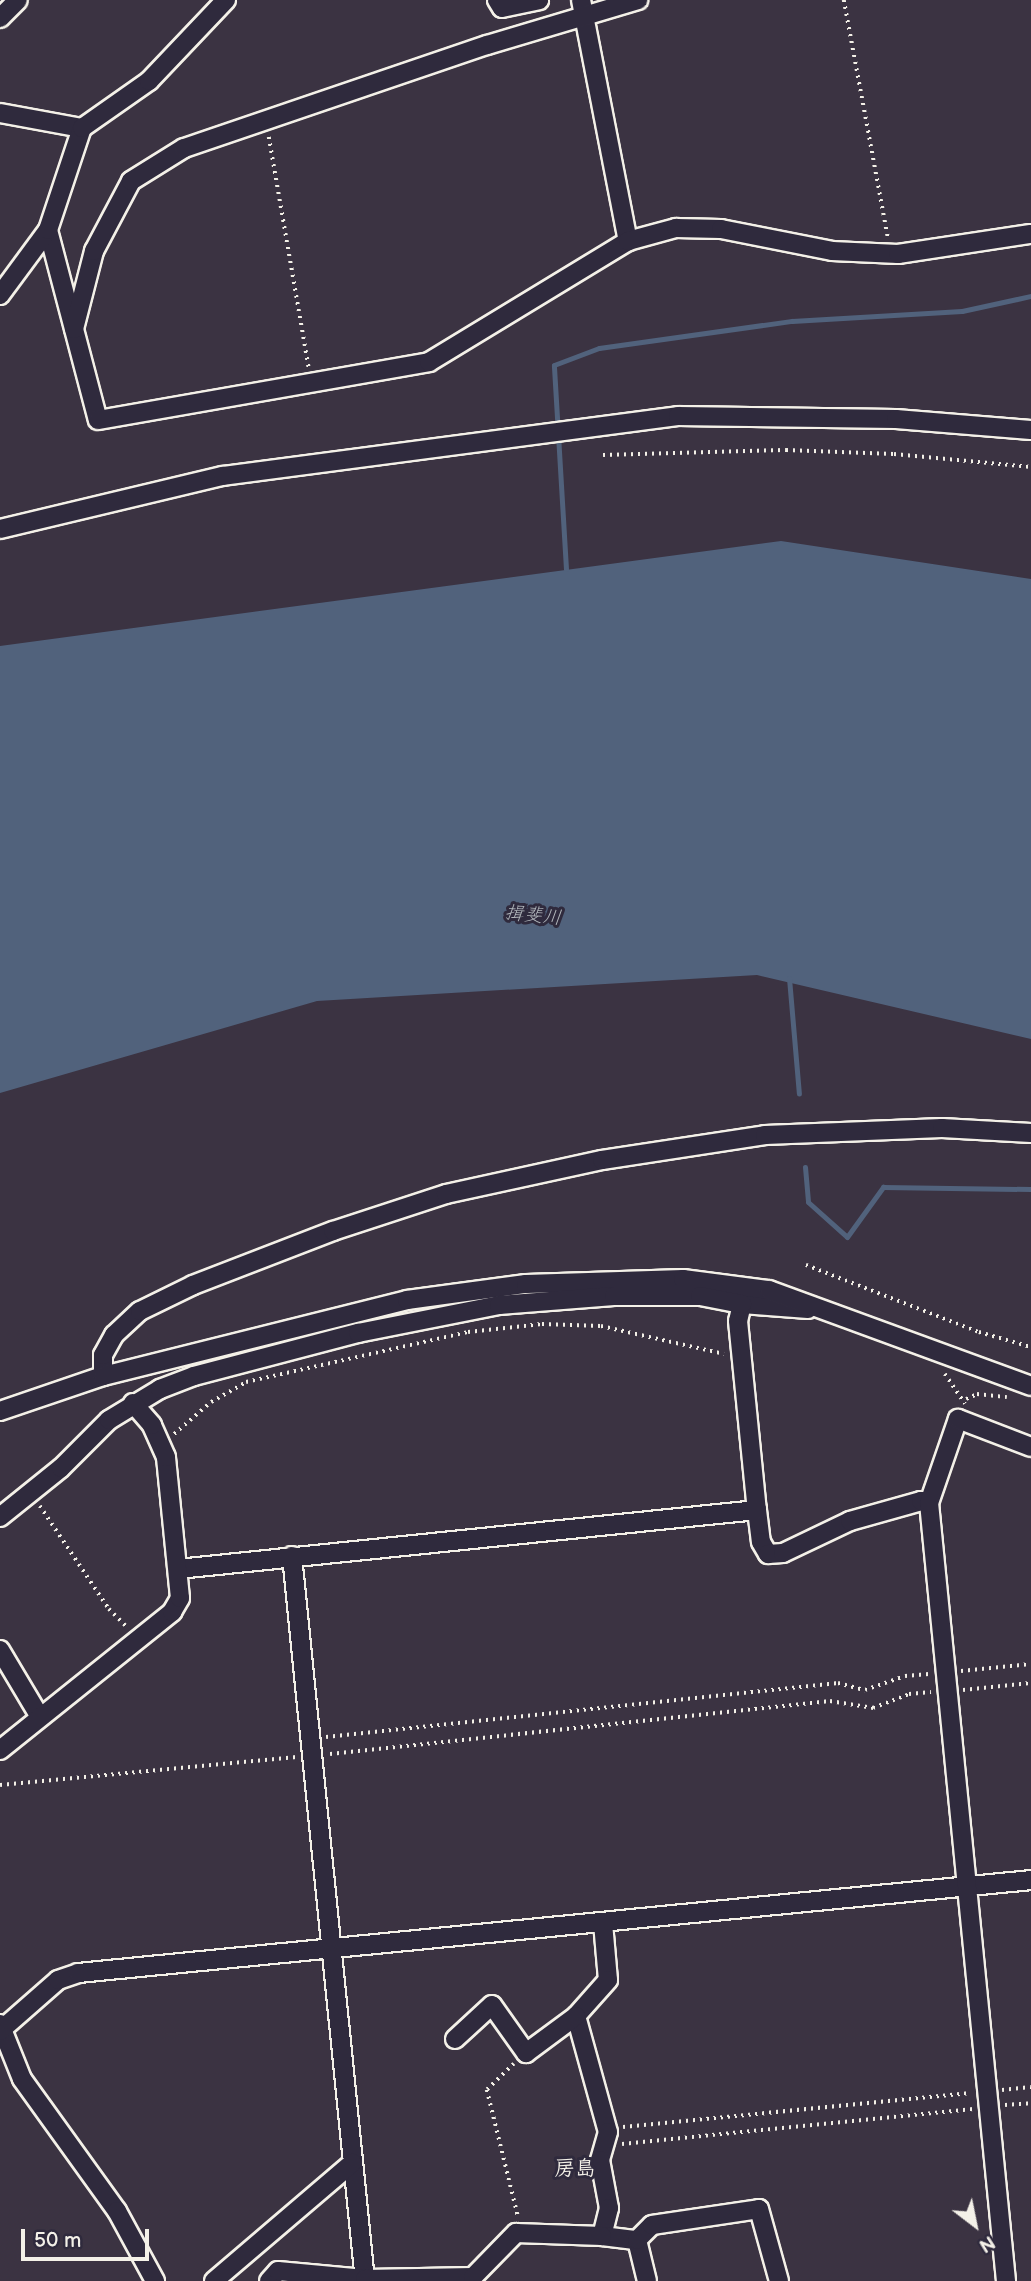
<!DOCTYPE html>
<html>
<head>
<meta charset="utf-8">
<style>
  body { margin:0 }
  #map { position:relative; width:1031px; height:2281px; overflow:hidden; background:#3b3342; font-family:"Balsamiq Sans","Klee One",sans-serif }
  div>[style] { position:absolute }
  .water>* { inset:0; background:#51627c }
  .stream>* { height:5px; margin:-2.5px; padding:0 2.5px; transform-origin:2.5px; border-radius:2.5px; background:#51627c }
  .path>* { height:3.5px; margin-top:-1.75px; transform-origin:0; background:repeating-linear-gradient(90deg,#f4f1e8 0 2px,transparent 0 7px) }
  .roads { filter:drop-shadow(2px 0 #f4f1e8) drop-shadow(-2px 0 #f4f1e8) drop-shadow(0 2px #f4f1e8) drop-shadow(0 -2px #f4f1e8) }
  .street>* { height:18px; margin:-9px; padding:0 9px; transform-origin:9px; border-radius:9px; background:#2f2a3d }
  span { translate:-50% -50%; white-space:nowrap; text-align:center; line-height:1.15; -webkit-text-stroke:6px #2f2a3d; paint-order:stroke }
  .water-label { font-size:19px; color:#b3b8bd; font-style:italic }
  .quarter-label { font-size:21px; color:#f4f1e8; font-weight:700 }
  .north { position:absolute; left:940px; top:2190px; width:70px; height:70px; -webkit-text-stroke:5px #2f2a3d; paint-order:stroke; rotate:148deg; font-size:19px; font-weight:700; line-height:28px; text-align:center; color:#f4f1e8 }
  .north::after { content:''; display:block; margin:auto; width:24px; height:32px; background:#f4f1e8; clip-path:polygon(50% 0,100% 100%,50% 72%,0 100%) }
  .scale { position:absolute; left:21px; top:2229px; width:128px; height:32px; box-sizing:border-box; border:4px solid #f4f1e8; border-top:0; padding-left:9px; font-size:21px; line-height:24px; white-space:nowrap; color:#f4f1e8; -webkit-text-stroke:5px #2f2a3d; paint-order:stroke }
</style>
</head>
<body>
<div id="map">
  <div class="water">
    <div style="clip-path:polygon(781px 541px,1031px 579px,1031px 1039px,757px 975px,317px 1001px,0 1093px,0 646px)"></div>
  </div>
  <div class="stream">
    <div style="left:566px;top:569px;width:204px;rotate:-93.4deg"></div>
    <div style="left:554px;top:365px;width:48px;rotate:-20.7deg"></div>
    <div style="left:599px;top:348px;width:195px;rotate:-8deg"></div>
    <div style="left:792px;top:321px;width:170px;rotate:-3.4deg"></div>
    <div style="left:962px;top:311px;width:71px;rotate:-12.3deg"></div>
    <div style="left:789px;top:978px;width:116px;rotate:85.1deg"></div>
    <div style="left:805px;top:1167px;width:35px;rotate:85deg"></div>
    <div style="left:808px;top:1202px;width:52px;rotate:41.9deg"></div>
    <div style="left:847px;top:1237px;width:62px;rotate:-54.2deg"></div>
    <div style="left:883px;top:1187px;width:148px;rotate:0.8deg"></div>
  </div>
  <div class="path">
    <div style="left:844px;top:0;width:242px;rotate:79.5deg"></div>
    <div style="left:269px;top:137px;width:234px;rotate:80.2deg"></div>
    <div style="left:603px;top:455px;width:183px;rotate:-1.6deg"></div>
    <div style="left:786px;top:450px;width:108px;rotate:2.1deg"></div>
    <div style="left:894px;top:454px;width:138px;rotate:5.4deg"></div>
    <div style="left:806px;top:1265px;width:186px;rotate:21.2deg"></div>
    <div style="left:979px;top:1332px;width:54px;rotate:16.1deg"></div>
    <div style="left:945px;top:1374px;width:36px;rotate:56deg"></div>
    <div style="left:966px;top:1399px;width:12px;rotate:-24deg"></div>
    <div style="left:977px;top:1394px;width:30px;rotate:6deg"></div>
    <div style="left:174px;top:1434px;width:49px;rotate:-40.9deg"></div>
    <div style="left:211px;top:1402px;width:40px;rotate:-29.7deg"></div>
    <div style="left:246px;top:1382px;width:228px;rotate:-12.7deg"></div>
    <div style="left:468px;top:1332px;width:74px;rotate:-6.2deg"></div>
    <div style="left:542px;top:1324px;width:59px;rotate:1.9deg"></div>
    <div style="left:601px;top:1326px;width:126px;rotate:12.8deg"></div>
    <div style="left:40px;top:1506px;width:124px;rotate:56.2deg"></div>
    <div style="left:109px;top:1609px;width:25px;rotate:45deg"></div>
    <div style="left:961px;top:1671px;width:70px;rotate:-5.7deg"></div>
    <div style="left:963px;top:1690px;width:68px;rotate:-5.9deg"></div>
    <div style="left:326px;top:1737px;width:515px;rotate:-6.02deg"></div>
    <div style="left:838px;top:1683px;width:28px;rotate:15deg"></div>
    <div style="left:865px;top:1690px;width:42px;rotate:-19.3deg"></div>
    <div style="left:905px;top:1676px;width:24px;rotate:-5deg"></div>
    <div style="left:330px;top:1754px;width:503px;rotate:-6.05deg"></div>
    <div style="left:830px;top:1701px;width:44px;rotate:9.2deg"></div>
    <div style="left:873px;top:1708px;width:39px;rotate:-21deg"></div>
    <div style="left:909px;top:1694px;width:22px;rotate:-5deg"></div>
    <div style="left:0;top:1785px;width:298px;rotate:-5.4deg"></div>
    <div style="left:514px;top:2064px;width:37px;rotate:136deg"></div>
    <div style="left:487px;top:2090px;width:130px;rotate:76.2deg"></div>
    <div style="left:1002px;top:2090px;width:29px;rotate:-6deg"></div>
    <div style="left:1005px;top:2105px;width:26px;rotate:-4deg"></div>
    <div style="left:623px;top:2127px;width:349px;rotate:-5.6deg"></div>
    <div style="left:622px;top:2144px;width:353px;rotate:-5.7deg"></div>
  </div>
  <div class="roads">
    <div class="street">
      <div style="left:497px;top:0;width:9px;rotate:58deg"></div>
      <div style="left:502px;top:8px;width:38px;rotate:-12deg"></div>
      <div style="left:581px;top:0;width:246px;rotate:79deg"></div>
      <div style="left:0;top:18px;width:25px;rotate:-45deg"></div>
      <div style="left:0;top:113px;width:83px;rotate:10.4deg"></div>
      <div style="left:48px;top:230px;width:196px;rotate:75.3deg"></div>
      <div style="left:98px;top:420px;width:336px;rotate:-9.9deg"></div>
      <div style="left:429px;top:362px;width:233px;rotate:-31.3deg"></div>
      <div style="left:628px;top:241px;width:50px;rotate:-15.2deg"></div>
      <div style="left:676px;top:228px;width:45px;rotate:1.3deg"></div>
      <div style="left:721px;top:229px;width:113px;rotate:11.2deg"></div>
      <div style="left:832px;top:251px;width:66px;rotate:2.6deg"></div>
      <div style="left:898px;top:254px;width:134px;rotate:-8.6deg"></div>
      <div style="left:0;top:295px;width:81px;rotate:-53.6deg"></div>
      <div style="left:48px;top:230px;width:108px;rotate:-71.6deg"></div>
      <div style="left:82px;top:128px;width:82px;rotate:-35deg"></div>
      <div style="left:149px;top:81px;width:112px;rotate:-46.5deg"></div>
      <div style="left:74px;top:329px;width:81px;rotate:-75.6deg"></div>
      <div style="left:94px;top:251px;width:79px;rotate:-62.1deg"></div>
      <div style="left:131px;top:181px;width:62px;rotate:-31.9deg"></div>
      <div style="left:184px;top:148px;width:320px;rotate:-18.8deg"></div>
      <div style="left:487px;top:45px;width:158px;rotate:-16.6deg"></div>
      <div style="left:0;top:529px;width:229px;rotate:-13.4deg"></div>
      <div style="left:223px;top:476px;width:459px;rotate:-7.5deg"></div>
      <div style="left:678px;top:416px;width:218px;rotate:0.8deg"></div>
      <div style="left:896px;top:419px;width:135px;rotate:4.7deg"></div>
      <div style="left:808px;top:1309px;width:66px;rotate:-175.7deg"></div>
      <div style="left:742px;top:1304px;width:17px;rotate:103deg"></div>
      <div style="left:738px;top:1321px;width:190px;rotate:84.3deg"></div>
      <div style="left:757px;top:1510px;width:32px;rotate:83deg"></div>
      <div style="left:761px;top:1542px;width:14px;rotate:60deg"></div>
      <div style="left:768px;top:1554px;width:15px;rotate:-4deg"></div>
      <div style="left:783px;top:1553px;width:74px;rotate:-25.5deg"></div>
      <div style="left:850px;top:1521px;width:74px;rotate:-15.7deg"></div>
      <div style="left:921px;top:1501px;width:8px;rotate:14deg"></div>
      <div style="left:103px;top:1376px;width:21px;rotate:-90deg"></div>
      <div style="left:103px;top:1355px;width:23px;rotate:-61deg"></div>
      <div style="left:114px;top:1335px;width:35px;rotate:-43deg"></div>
      <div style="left:140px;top:1311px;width:59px;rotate:-26.1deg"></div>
      <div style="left:193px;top:1285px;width:150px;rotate:-21.1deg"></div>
      <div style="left:333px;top:1231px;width:119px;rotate:-18.1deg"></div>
      <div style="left:446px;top:1194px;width:160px;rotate:-12.3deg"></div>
      <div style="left:602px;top:1160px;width:165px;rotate:-8.7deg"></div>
      <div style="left:765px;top:1135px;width:177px;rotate:-2.3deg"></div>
      <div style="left:942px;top:1128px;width:89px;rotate:3.2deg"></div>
      <div style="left:0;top:1411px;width:109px;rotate:-18.8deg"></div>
      <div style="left:103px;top:1376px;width:313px;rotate:-14deg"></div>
      <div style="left:407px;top:1300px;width:120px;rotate:-7.7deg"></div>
      <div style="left:526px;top:1284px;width:157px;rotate:-1.8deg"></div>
      <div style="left:683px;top:1279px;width:87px;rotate:7.3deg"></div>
      <div style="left:769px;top:1290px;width:279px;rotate:20.1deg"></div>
      <div style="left:0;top:1517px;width:78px;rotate:-38.8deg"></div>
      <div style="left:61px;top:1468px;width:68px;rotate:-45deg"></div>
      <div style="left:109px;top:1420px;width:60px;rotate:-31.3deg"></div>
      <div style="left:160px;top:1389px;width:36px;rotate:-21deg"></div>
      <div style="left:194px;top:1376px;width:170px;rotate:-14.7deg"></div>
      <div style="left:358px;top:1333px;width:144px;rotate:-11.2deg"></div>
      <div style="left:499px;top:1305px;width:115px;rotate:-4.5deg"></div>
      <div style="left:614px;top:1296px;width:86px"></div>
      <div style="left:700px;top:1296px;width:43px;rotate:10.8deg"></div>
      <div style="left:292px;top:1556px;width:729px;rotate:84.25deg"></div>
      <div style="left:178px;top:1569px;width:582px;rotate:-5.82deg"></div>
      <div style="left:0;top:1650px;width:78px;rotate:59.2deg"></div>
      <div style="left:0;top:1750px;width:221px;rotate:-38.7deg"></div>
      <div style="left:172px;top:1612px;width:16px;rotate:-60deg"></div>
      <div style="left:180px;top:1598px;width:142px;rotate:-95.7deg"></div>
      <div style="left:166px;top:1457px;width:35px;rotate:-114deg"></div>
      <div style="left:152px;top:1425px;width:29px;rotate:-131deg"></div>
      <div style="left:603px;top:1923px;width:57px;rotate:85deg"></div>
      <div style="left:608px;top:1980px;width:48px;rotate:131.6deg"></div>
      <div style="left:576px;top:2016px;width:120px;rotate:74.6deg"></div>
      <div style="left:608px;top:2132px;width:29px;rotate:106deg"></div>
      <div style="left:600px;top:2160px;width:49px;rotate:79.4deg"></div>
      <div style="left:609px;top:2208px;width:29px;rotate:104deg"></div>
      <div style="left:602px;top:2236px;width:35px;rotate:7deg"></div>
      <div style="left:637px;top:2240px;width:42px;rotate:76.3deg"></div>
      <div style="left:0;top:2024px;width:59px;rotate:68.2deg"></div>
      <div style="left:22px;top:2079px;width:163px;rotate:54.3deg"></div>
      <div style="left:117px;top:2211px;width:80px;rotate:61.5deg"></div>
      <div style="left:0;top:2031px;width:77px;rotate:-41.3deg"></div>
      <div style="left:58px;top:1980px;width:21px;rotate:-19deg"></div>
      <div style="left:78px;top:1973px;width:958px;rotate:-5.57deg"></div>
      <div style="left:455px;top:2039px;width:50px;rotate:-42.6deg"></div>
      <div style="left:492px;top:2005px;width:59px;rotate:54.7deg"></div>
      <div style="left:526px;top:2053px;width:62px;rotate:-36.5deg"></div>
      <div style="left:637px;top:2240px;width:21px;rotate:-45deg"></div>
      <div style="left:652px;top:2225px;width:108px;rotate:-8.5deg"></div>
      <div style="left:759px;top:2209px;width:75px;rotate:74.5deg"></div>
      <div style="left:214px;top:2281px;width:182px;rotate:-40.5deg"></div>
      <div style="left:269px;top:2281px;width:13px;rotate:-48deg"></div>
      <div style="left:278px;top:2271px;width:87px;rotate:5.3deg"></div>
      <div style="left:365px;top:2279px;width:108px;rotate:-1.1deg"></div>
      <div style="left:473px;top:2277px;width:62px;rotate:-45.7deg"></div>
      <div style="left:516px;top:2233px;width:86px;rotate:2deg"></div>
      <div style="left:1006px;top:2281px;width:782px;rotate:-95.65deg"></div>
      <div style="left:929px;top:1503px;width:89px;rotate:-71deg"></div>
      <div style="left:958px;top:1419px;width:78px;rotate:21deg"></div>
    </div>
  </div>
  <div class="water-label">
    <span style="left:533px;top:916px;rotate:6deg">揖斐川</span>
  </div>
  <div class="quarter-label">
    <span style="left:575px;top:2169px">房島</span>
  </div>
  <div class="north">N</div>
  <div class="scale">50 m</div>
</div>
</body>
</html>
